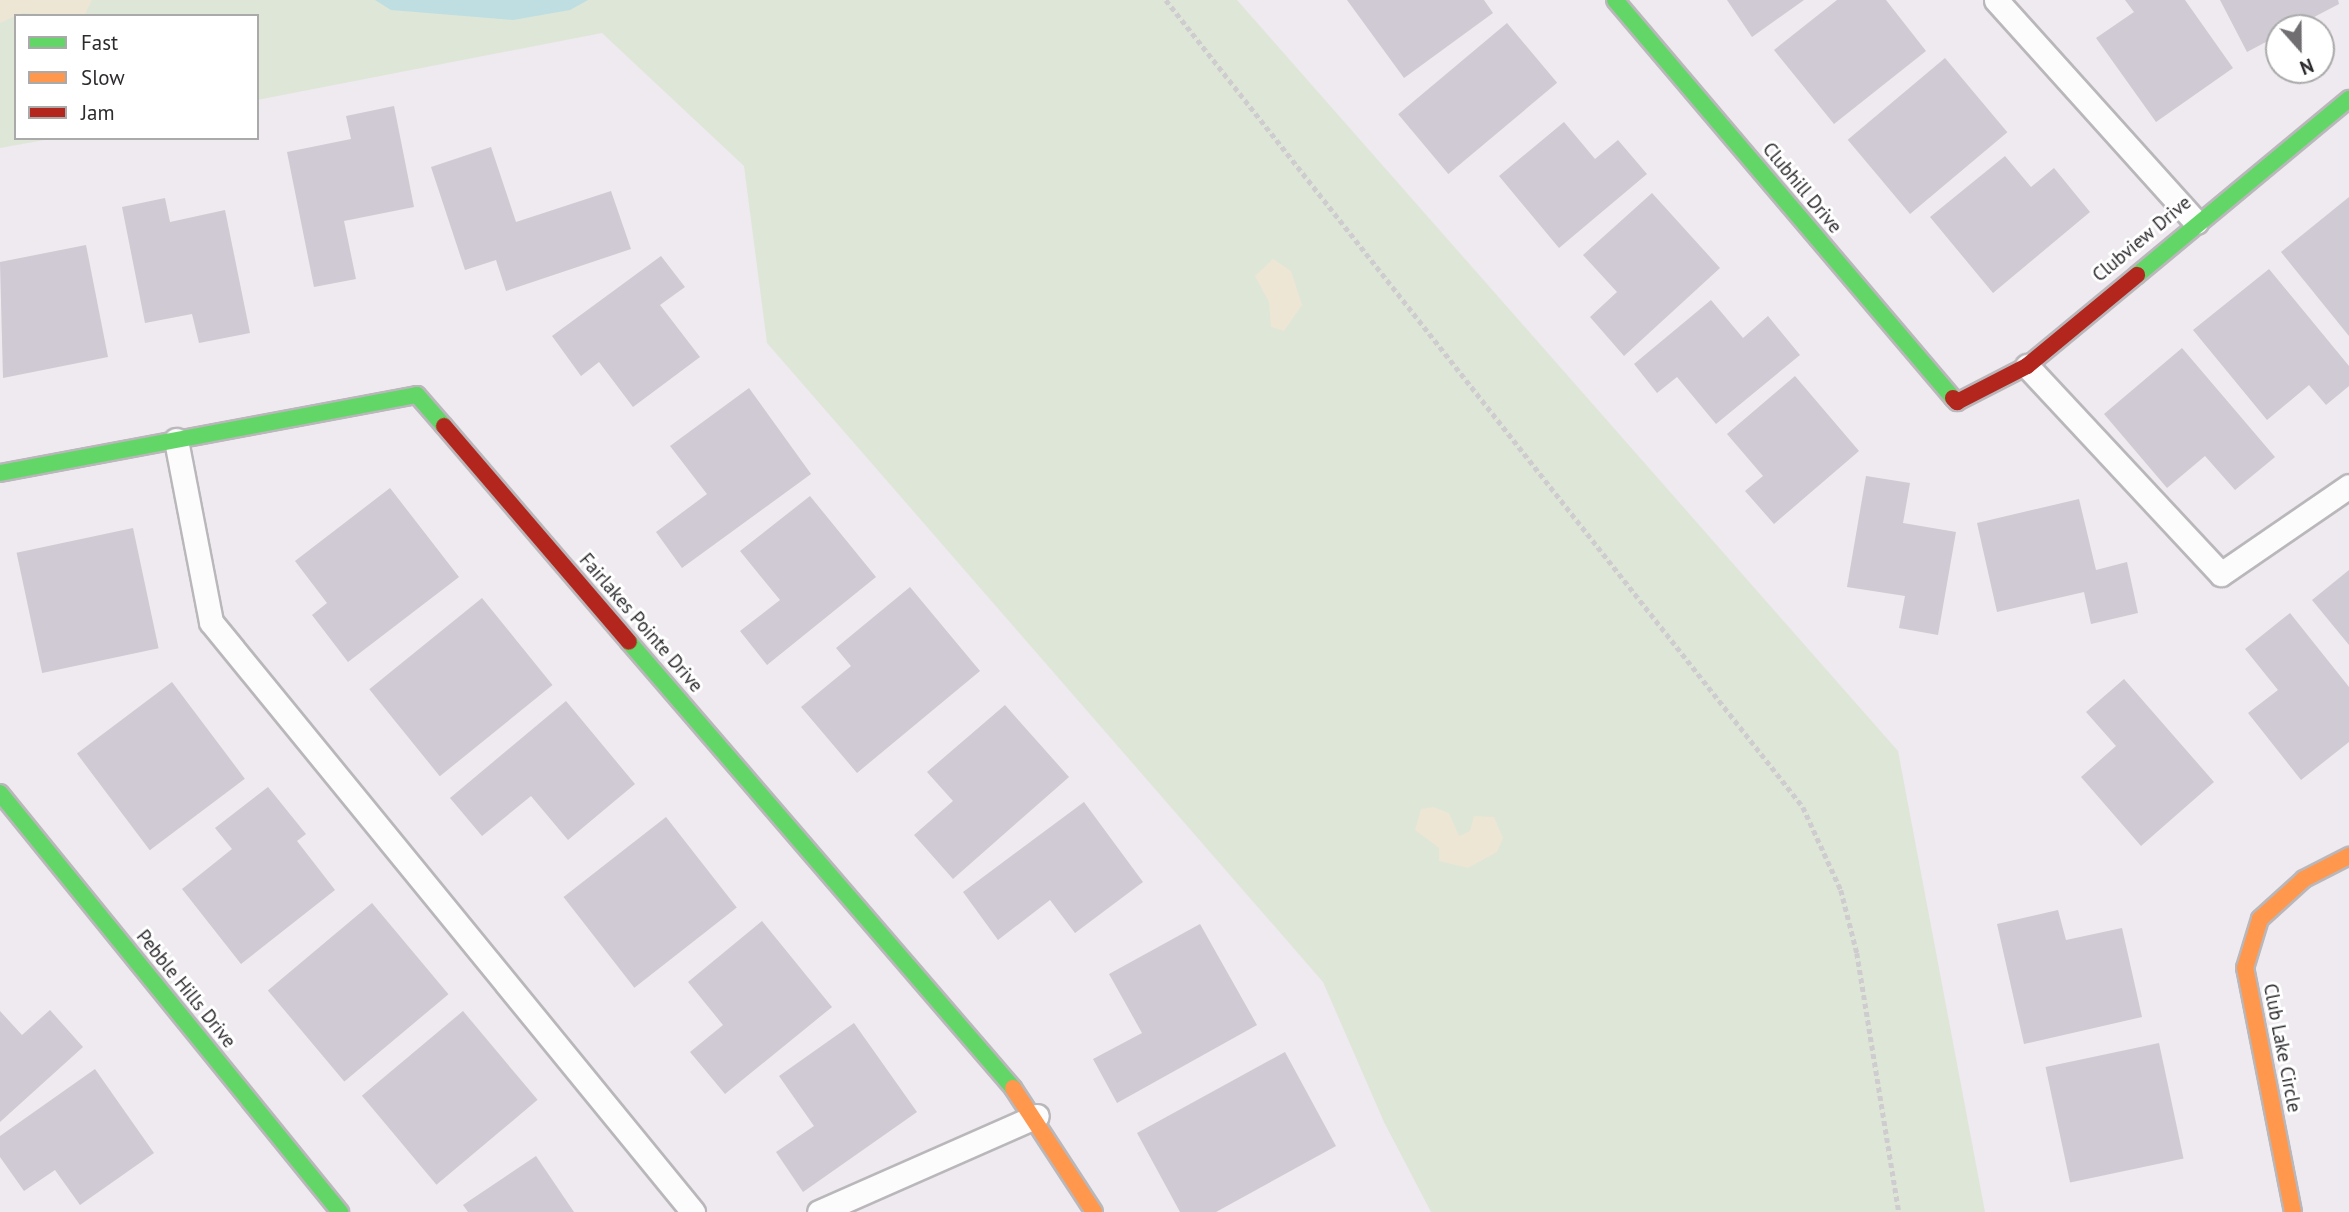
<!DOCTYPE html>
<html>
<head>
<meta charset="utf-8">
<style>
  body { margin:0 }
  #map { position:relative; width:2349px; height:1212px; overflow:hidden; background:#eeeaef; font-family:"PT Sans",sans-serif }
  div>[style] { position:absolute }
  .green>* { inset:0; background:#dee6d8 }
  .sand>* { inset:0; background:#ede6d4 }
  .water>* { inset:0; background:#bedee1 }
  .building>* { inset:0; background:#cfcad3; transform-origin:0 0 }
  .path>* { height:4.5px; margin-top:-2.25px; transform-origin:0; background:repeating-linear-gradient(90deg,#ceccce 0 5px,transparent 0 8.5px) }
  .roads { filter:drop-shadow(2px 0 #bab7bb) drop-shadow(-2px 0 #bab7bb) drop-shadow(0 2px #bab7bb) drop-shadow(0 -2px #bab7bb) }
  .lane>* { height:23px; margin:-11.5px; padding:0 11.5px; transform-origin:11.5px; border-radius:11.5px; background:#fcfcfd }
  .fast>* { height:16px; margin:-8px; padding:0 8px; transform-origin:8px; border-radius:8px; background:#63d668 }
  .slow>* { height:16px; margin:-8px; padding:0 8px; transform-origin:8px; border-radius:8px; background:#ff974d }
  .jam>* { height:16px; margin:-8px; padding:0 8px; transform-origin:8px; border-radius:8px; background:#b3261e }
  span { translate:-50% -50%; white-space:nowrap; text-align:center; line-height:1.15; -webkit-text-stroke:6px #fff; paint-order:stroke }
  .street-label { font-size:19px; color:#2d2b2e }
  .legend { position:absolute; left:14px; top:14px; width:245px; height:126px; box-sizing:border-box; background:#fff; border:2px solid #abaaab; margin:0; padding:9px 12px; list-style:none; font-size:21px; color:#2d2b2e }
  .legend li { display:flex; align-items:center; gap:14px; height:35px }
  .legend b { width:35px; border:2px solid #abaaab }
  .north { position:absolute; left:2265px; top:14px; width:70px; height:70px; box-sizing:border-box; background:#fff; border:2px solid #abaaab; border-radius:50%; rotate:159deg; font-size:19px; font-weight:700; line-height:28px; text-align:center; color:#2d2b2e }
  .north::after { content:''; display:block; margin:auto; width:24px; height:32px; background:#716e72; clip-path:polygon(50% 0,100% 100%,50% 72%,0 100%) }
</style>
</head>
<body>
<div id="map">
  <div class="green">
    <div style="clip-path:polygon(0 0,1237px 0,1898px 751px,1985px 1212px,1431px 1212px,1384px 1122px,1323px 982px,767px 343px,744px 166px,602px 33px,257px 100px,257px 16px,16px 16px,16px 138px,55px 138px,0 148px)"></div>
  </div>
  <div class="sand">
    <div style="clip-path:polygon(0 0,92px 0,84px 16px,22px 13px,0 23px)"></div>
    <div style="clip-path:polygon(1273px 259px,1291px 271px,1302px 305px,1284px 331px,1271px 327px,1269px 302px,1255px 276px)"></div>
    <div style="clip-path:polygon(1433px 807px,1449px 813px,1459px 836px,1470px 831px,1474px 816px,1494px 817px,1503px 838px,1497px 852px,1468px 868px,1439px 861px,1439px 848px,1415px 830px,1421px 809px)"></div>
  </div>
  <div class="water">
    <div style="clip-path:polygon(375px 0,588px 0,570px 10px,513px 20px,391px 10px)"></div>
  </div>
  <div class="building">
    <div style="clip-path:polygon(1347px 0,1484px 0,1493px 13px,1404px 78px)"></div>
    <div style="clip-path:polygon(1727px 0,1804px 0,1752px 37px)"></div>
    <div style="clip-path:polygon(1837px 0,1886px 0,1926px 51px,1834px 124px,1774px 50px)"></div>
    <div style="clip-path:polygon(2125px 0,2185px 0,2233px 68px,2156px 122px,2096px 38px,2134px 12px)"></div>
    <div style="clip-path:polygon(2220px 0,2338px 0,2339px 4px,2293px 28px,2279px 28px,2279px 35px,2247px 52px)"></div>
    <div style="left:1507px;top:23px;width:78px;height:142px;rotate:50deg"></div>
    <div style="left:1945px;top:58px;width:97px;height:127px;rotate:50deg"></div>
    <div style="clip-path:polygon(394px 106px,414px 207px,344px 221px,356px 279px,314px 287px,287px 152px,351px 139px,346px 116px)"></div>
    <div style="clip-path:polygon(1564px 122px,1595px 159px,1618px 140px,1647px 174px,1559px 248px,1499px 176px)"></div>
    <div style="clip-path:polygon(491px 147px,516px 222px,611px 191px,631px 249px,506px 291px,496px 260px,465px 270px,431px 167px)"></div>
    <div style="clip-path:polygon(2005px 156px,2031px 187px,2054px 168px,2090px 212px,1993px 293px,1930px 217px)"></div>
    <div style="clip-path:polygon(1652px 193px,1720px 268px,1624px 356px,1590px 317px,1617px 292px,1583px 255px)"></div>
    <div style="clip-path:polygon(2349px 197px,2349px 336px,2281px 252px)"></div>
    <div style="clip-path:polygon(165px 198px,170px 222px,225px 210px,250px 333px,199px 343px,192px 314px,145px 323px,122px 207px)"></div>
    <div style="clip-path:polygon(86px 245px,108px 357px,3px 378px,0 262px)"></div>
    <div style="clip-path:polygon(661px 256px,685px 287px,660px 305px,700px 357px,633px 407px,599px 362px,581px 376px,552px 336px)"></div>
    <div style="clip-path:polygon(2269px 269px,2349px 366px,2349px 386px,2326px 405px,2309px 385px,2267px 420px,2193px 330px)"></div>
    <div style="clip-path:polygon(1711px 300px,1743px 338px,1768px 316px,1800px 355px,1716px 424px,1677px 377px,1657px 393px,1634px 364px)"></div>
    <div style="clip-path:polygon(2182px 348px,2275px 457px,2235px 490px,2205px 456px,2167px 488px,2104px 414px)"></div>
    <div style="clip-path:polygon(1795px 376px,1859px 451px,1774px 524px,1745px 491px,1763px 476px,1727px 434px)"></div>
    <div style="clip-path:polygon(749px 388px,811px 474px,682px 568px,656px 532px,707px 494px,670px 446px)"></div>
    <div style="clip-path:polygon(1866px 476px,1910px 483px,1903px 523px,1956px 532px,1938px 635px,1899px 628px,1905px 596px,1847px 587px)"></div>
    <div style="clip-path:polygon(390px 488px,459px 577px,348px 662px,312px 615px,327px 603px,295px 561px)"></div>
    <div style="clip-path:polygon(810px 496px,876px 577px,767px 665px,740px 631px,780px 600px,740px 551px)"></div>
    <div style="clip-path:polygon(2079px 499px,2096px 570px,2127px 562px,2138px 613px,2091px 624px,2084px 592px,1997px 612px,1977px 523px)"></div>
    <div style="left:133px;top:528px;width:123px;height:119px;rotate:78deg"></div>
    <div style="clip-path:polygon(2349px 570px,2349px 645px,2312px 600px)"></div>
    <div style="clip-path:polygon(910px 587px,980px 671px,857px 773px,801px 707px,851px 666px,836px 648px)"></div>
    <div style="left:482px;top:598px;width:112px;height:145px;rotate:51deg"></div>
    <div style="clip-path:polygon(2290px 613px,2349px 687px,2349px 742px,2301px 780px,2248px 713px,2278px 690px,2245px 649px)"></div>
    <div style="clip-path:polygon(2124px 679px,2214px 782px,2141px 846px,2081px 777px,2116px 746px,2086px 712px)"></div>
    <div style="left:172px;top:682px;width:121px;height:119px;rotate:53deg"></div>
    <div style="clip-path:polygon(566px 701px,635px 784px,568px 840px,531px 796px,482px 836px,450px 798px)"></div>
    <div style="clip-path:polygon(1005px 705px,1069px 777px,953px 879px,914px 835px,953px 801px,927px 772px)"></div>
    <div style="clip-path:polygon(268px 787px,306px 834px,297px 841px,335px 890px,241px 964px,182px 889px,232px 849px,215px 828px)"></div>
    <div style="clip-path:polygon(1084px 802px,1143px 882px,1075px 933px,1050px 900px,998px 940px,963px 892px)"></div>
    <div style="left:666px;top:817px;width:115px;height:130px;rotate:52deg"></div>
    <div style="left:372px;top:903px;width:119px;height:136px;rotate:50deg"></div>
    <div style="clip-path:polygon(2058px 910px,2066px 940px,2122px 928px,2142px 1017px,2024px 1044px,1997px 924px)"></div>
    <div style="clip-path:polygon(762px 921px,832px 1007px,725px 1094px,690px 1052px,723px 1025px,688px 982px)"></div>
    <div style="clip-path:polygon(1200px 924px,1257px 1025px,1117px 1103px,1093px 1059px,1142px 1033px,1109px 974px)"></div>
    <div style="clip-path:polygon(50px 1010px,83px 1047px,0 1122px,0 1011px,22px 1035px)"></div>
    <div style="left:463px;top:1011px;width:116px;height:132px;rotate:50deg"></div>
    <div style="clip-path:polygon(854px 1023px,917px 1112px,803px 1192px,776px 1152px,814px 1126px,779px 1076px)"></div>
    <div style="left:2159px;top:1043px;width:118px;height:116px;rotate:78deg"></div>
    <div style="clip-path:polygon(1285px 1052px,1336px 1146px,1216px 1212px,1180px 1212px,1137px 1133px)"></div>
    <div style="clip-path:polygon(95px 1069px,154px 1153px,80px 1205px,55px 1170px,24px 1191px,0 1157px,0 1136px)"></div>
    <div style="clip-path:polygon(536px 1156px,574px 1212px,468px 1212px,463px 1205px)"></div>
  </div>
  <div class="path">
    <div style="left:1166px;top:0;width:1028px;rotate:51.71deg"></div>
    <div style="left:1803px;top:807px;width:91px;rotate:65.4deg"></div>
    <div style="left:1841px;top:890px;width:65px;rotate:75.7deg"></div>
    <div style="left:1857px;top:953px;width:262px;rotate:80.8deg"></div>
  </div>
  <div class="roads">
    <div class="lane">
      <div style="left:1996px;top:0;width:299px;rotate:48deg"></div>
      <div style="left:2027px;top:366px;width:284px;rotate:47deg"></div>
      <div style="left:2221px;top:574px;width:155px;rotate:-34.5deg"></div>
      <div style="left:176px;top:440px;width:185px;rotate:79.1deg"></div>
      <div style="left:211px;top:622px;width:762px;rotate:50.75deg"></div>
      <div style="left:819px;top:1212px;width:238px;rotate:-23.8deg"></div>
    </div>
    <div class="fast">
      <div style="left:1615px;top:0;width:522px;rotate:49.66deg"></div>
      <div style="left:2137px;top:275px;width:276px;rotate:-39.7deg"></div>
      <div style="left:0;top:473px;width:424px;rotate:-10.6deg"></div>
      <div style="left:417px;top:395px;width:41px;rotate:48.9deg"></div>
      <div style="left:629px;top:642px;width:589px;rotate:49.27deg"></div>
      <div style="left:0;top:793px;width:540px;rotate:50.94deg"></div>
    </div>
    <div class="slow">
      <div style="left:1013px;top:1088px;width:148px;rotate:56.8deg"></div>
      <div style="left:2293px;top:1212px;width:249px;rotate:-101.1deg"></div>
      <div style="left:2245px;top:968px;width:51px;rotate:-73deg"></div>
      <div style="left:2260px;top:919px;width:59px;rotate:-42.3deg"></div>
      <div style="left:2304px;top:879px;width:51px;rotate:-27.1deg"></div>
    </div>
    <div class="jam">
      <div style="left:1953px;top:398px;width:6px;rotate:45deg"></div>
      <div style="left:1957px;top:402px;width:79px;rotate:-27.2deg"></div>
      <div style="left:2027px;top:366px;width:143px;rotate:-39.6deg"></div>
      <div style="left:444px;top:426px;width:284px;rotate:49.4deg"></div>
    </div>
  </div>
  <div class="street-label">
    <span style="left:1802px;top:188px;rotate:50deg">Clubhill Drive</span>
    <span style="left:2142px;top:239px;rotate:-40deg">Clubview Drive</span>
    <span style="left:641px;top:623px;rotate:49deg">Fairlakes Pointe Drive</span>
    <span style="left:186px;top:989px;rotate:51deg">Pebble Hills Drive</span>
    <span style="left:2282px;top:1048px;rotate:79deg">Club Lake Circle</span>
  </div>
  <ul class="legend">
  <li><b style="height:9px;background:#63d668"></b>Fast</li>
  <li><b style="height:9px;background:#ff974d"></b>Slow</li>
  <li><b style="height:9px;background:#b3261e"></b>Jam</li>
  </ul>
  <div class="north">N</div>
</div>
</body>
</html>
